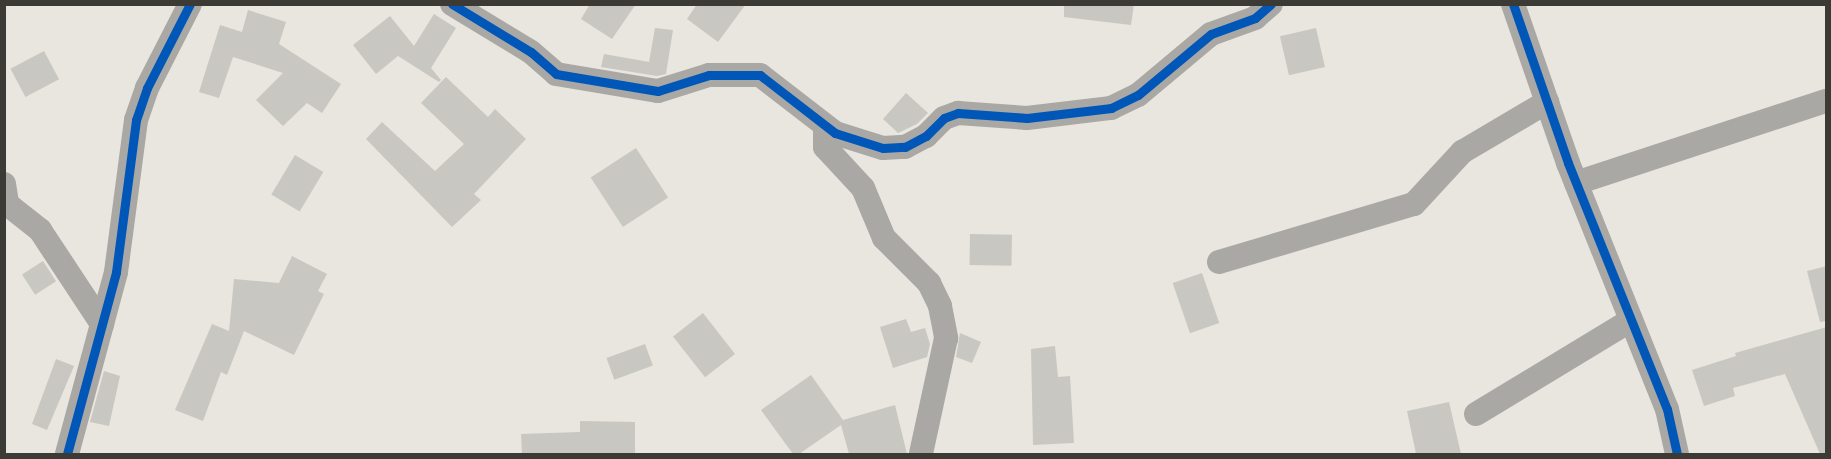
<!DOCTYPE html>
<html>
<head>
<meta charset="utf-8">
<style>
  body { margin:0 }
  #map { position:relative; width:1831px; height:459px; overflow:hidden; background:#e8e6de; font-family:Manrope,sans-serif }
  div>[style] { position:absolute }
  .building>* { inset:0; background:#c9c7c1; transform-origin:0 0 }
  .minor>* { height:24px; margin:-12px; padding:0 12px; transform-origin:12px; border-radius:12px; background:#aaa8a5 }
  .cycleway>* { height:9px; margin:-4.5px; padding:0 4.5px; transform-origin:4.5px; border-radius:4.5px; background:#0057b8 }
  span { translate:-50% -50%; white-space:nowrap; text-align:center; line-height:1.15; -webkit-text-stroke:4.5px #f9f6e8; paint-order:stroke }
  .frame { position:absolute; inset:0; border:6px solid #3b3a35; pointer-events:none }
</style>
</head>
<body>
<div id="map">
  <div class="building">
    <div style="clip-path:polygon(590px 4px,636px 4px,612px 39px,581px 19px)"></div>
    <div style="clip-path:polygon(697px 4px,746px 4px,718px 42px,687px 19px)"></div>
    <div style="clip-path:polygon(1064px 4px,1134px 4px,1131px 25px,1064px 17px)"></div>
    <div style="clip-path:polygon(248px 10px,286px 22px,279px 44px,341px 84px,322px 113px,307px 103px,283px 126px,256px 100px,283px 73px,233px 57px,219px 98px,199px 92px,220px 25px,242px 32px)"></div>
    <div style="clip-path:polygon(434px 14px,456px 28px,431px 68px,441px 80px,439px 82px,398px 56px,376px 74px,353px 45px,390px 16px,414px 46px)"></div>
    <div style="clip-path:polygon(655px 28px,673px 30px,666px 74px,657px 76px,601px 67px,604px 54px,649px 62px)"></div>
    <div style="left:1316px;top:28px;width:40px;height:37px;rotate:77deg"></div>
    <div style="left:44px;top:51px;width:32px;height:38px;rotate:62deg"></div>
    <div style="clip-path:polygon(446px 77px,488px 117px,495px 109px,526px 139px,474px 194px,481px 200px,452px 227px,366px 139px,382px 122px,435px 171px,464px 144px,421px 103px)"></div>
    <div style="clip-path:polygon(906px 93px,928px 113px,917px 124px,898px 133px,883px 119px)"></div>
    <div style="left:636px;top:148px;width:59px;height:54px;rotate:57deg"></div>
    <div style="left:295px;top:155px;width:33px;height:46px;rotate:31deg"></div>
    <div style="left:970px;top:234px;width:42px;height:31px;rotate:1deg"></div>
    <div style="clip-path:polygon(292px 256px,327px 274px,318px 291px,324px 294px,294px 355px,244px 331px,227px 375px,221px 372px,203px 421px,175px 410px,212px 324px,229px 331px,234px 279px,279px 283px)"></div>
    <div style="left:43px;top:261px;width:24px;height:25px;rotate:57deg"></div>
    <div style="clip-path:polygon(1827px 266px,1827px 321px,1820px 322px,1807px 271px)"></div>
    <div style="left:1202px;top:273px;width:53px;height:31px;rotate:71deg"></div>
    <div style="left:703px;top:313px;width:52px;height:38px;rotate:52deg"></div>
    <div style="clip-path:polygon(906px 319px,911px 332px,925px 328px,930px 344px,927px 357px,893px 368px,880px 327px)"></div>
    <div style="clip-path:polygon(1827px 327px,1827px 454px,1820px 454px,1785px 374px,1733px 388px,1735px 396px,1704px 406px,1692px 370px,1736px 356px,1735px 353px)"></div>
    <div style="clip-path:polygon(960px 333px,981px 342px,972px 363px,956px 357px)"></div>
    <div style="left:645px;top:344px;width:23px;height:41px;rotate:70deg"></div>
    <div style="clip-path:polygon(1055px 346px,1058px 377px,1070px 376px,1074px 443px,1033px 445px,1031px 349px)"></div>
    <div style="clip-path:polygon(56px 359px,74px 366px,47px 430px,32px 424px)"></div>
    <div style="clip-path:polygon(104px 371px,120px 376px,109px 426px,90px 422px)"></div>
    <div style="clip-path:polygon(811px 375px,843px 420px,895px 405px,907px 454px,849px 454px,841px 425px,799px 454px,793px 454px,761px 410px)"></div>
    <div style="clip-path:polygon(1449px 402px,1461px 454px,1416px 454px,1407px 411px)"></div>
    <div style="clip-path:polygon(580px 421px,635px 422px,635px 454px,522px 454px,521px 434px,580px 432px)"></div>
  </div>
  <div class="minor">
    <div style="left:452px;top:4px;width:92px;rotate:31.3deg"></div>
    <div style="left:531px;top:52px;width:33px;rotate:41deg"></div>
    <div style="left:556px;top:74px;width:103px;rotate:9.5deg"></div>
    <div style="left:658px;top:91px;width:53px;rotate:-17.4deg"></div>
    <div style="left:709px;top:75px;width:51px"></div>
    <div style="left:760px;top:75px;width:95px;rotate:37.7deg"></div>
    <div style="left:835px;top:133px;width:50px;rotate:17.4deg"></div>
    <div style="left:883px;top:148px;width:22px;rotate:-3deg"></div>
    <div style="left:905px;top:147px;width:24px;rotate:-28deg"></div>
    <div style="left:926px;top:136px;width:25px;rotate:-45deg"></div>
    <div style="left:944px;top:118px;width:15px;rotate:-20deg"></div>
    <div style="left:958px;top:113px;width:69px;rotate:4.1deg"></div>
    <div style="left:1027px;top:118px;width:85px;rotate:-6.8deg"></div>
    <div style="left:1111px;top:108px;width:30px;rotate:-26deg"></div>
    <div style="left:1138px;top:95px;width:95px;rotate:-39.9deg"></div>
    <div style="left:1211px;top:34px;width:47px;rotate:-20deg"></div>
    <div style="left:1255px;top:18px;width:21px;rotate:-41deg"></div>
    <div style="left:1513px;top:4px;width:168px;rotate:70.9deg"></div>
    <div style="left:1568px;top:163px;width:265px;rotate:68.1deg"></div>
    <div style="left:1667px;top:409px;width:46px;rotate:77.5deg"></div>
    <div style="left:835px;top:133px;width:10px;rotate:174deg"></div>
    <div style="left:825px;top:134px;width:13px;rotate:90deg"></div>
    <div style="left:825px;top:147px;width:56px;rotate:47.2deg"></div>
    <div style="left:863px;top:188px;width:54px;rotate:67.2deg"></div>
    <div style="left:884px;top:238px;width:64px;rotate:45deg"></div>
    <div style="left:929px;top:283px;width:25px;rotate:64deg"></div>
    <div style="left:940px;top:306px;width:33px;rotate:79deg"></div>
    <div style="left:946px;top:338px;width:119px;rotate:102.2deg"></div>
    <div style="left:1576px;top:183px;width:263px;rotate:-18.2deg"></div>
    <div style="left:4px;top:184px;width:20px;rotate:81deg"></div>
    <div style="left:7px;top:204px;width:42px;rotate:38.2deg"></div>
    <div style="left:40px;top:230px;width:113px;rotate:56.6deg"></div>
    <div style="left:1219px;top:262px;width:203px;rotate:-16.6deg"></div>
    <div style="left:1414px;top:204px;width:71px;rotate:-47.3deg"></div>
    <div style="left:1462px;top:152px;width:99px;rotate:-30.5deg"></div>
    <div style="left:1476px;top:414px;width:181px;rotate:-31.2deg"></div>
    <div style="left:67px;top:454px;width:188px;rotate:-74.9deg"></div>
    <div style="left:116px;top:272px;width:153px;rotate:-82.5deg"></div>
    <div style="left:136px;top:120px;width:34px;rotate:-71deg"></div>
    <div style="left:147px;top:88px;width:94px;rotate:-62.9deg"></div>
  </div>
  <div class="cycleway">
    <div style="left:452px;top:4px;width:92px;rotate:31.3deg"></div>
    <div style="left:531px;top:52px;width:33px;rotate:41deg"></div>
    <div style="left:556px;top:74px;width:103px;rotate:9.5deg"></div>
    <div style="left:658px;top:91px;width:53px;rotate:-17.4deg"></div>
    <div style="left:709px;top:75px;width:51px"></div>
    <div style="left:760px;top:75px;width:95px;rotate:37.7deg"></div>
    <div style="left:835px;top:133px;width:50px;rotate:17.4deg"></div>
    <div style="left:883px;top:148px;width:22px;rotate:-3deg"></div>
    <div style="left:905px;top:147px;width:24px;rotate:-28deg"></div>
    <div style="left:926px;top:136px;width:25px;rotate:-45deg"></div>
    <div style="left:944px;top:118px;width:15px;rotate:-20deg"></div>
    <div style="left:958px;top:113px;width:69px;rotate:4.1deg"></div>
    <div style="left:1027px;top:118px;width:85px;rotate:-6.8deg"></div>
    <div style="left:1111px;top:108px;width:30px;rotate:-26deg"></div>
    <div style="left:1138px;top:95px;width:95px;rotate:-39.9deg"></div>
    <div style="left:1211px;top:34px;width:47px;rotate:-20deg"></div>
    <div style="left:1255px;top:18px;width:21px;rotate:-41deg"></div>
    <div style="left:1513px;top:4px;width:168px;rotate:70.9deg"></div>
    <div style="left:1568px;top:163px;width:265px;rotate:68.1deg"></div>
    <div style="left:1667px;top:409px;width:46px;rotate:77.5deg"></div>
    <div style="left:67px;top:454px;width:188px;rotate:-74.9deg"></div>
    <div style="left:116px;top:272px;width:153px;rotate:-82.5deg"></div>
    <div style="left:136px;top:120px;width:34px;rotate:-71deg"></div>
    <div style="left:147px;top:88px;width:94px;rotate:-62.9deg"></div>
  </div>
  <div class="frame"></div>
</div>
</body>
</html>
